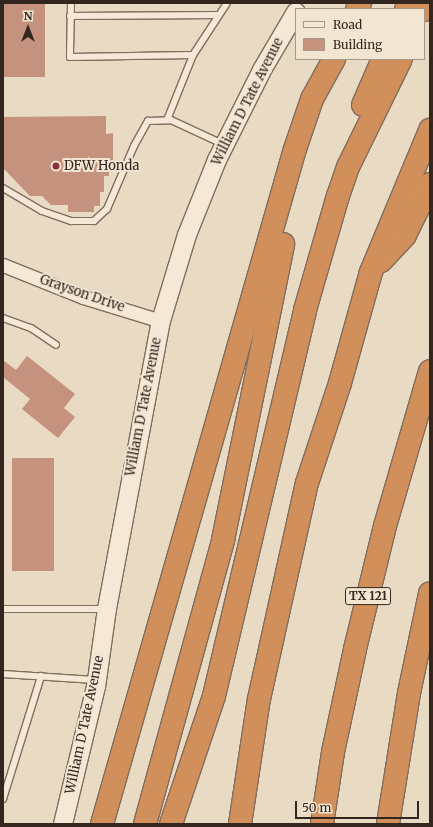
<!DOCTYPE html>
<html>
<head>
<meta charset="utf-8">
<style>
  body { margin:0 }
  #map { position:relative; width:433px; height:827px; overflow:hidden; background:#e9dac3; font-family:Merriweather,serif }
  div>[style] { position:absolute }
  .building>* { inset:0; background:#c4927d; transform-origin:0 0 }
  .roads { filter:drop-shadow(1px 0 #826c5c) drop-shadow(-1px 0 #826c5c) drop-shadow(0 1px #826c5c) drop-shadow(0 -1px #826c5c) }
  .service>* { height:6px; margin:-3px; padding:0 3px; transform-origin:3px; border-radius:3px; background:#f5e8d6 }
  .minor>* { height:13px; margin:-6.5px; padding:0 6.5px; transform-origin:6.5px; border-radius:6.5px; background:#f5e8d6 }
  .secondary>* { height:18px; margin:-9px; padding:0 9px; transform-origin:9px; border-radius:9px; background:#f5e8d6 }
  .motorway>* { height:22px; margin:-11px; padding:0 11px; transform-origin:11px; border-radius:11px; background:#d1905b }
  .dots>* { width:11px; height:11px; translate:-50% -50%; box-sizing:border-box; border:2px solid #f2e5d2; border-radius:50% }
  span { translate:-50% -50%; white-space:nowrap; text-align:center; line-height:1.15; -webkit-text-stroke:4px #f2e5d2; paint-order:stroke }
  .shield-label span { padding:1px 3px; background:#f2e5d2; border:1px solid; border-radius:3px; -webkit-text-stroke-width:0 }
  .shield-label { font-size:12px; color:#33261e; font-weight:700 }
  .street-label { font-size:13px; color:#33261e }
  .poi-label { font-size:13px; color:#33261e }
  .left { translate:0 -50%; text-align:left }
  .frame { position:absolute; inset:0; border:4px solid #33261e; pointer-events:none }
  .legend { position:absolute; left:295px; top:8px; width:130px; height:52px; box-sizing:border-box; background:#f2e5d2; border:1px solid #a6998a; margin:0; padding:5px 7px; list-style:none; font-size:12px; color:#33261e }
  .legend li { display:flex; align-items:center; gap:8px; height:20px }
  .legend b { width:20px; border:1px solid #a6998a }
  .north { position:absolute; left:8px; top:8px; width:40px; height:40px; -webkit-text-stroke:3px #f2e5d2; paint-order:stroke; rotate:0deg; font-size:11px; font-weight:700; line-height:16px; text-align:center; color:#33261e }
  .north::after { content:''; display:block; margin:auto; width:14px; height:18px; background:#33261e; clip-path:polygon(50% 0,100% 100%,50% 72%,0 100%) }
  .scale { position:absolute; left:295px; top:801px; width:124px; height:18px; box-sizing:border-box; border:2px solid #33261e; border-top:0; padding-left:5px; font-size:12px; line-height:14px; white-space:nowrap; color:#33261e; -webkit-text-stroke:3px #f2e5d2; paint-order:stroke }
</style>
</head>
<body>
<div id="map">
  <div class="building">
    <div style="left:3px;top:3px;width:42px;height:74px"></div>
    <div style="clip-path:polygon(106px 116px,106px 134px,113px 133px,113px 164px,109px 164px,109px 176px,104px 176px,104px 192px,100px 192px,100px 206px,94px 206px,94px 212px,68px 212px,68px 205px,51px 205px,42px 196px,30px 196px,3px 168px,3px 117px)"></div>
    <div style="clip-path:polygon(27px 356px,75px 394px,64px 408px,75px 417px,58px 438px,22px 409px,30px 399px,3px 377px,3px 360px,16px 370px)"></div>
    <div style="left:12px;top:458px;width:42px;height:113px"></div>
  </div>
  <div class="roads">
    <div class="service">
      <div style="left:71px;top:3px;width:54px;rotate:91.1deg"></div>
      <div style="left:70px;top:57px;width:123px;rotate:-0.9deg"></div>
      <div style="left:193px;top:55px;width:70px;rotate:111.8deg"></div>
      <div style="left:70px;top:16px;width:149px;rotate:-0.4deg"></div>
      <div style="left:193px;top:55px;width:62px;rotate:-56.8deg"></div>
      <div style="left:3px;top:188px;width:45px;rotate:30.5deg"></div>
      <div style="left:42px;top:211px;width:31px;rotate:19deg"></div>
      <div style="left:71px;top:221px;width:23px"></div>
      <div style="left:94px;top:221px;width:18px;rotate:-43deg"></div>
      <div style="left:107px;top:209px;width:69px;rotate:-66.8deg"></div>
      <div style="left:134px;top:146px;width:29px;rotate:-61deg"></div>
      <div style="left:148px;top:121px;width:23px;rotate:-2deg"></div>
      <div style="left:171px;top:120px;width:57px;rotate:24.8deg"></div>
      <div style="left:3px;top:318px;width:30px;rotate:20deg"></div>
      <div style="left:31px;top:328px;width:30px;rotate:34deg"></div>
      <div style="left:3px;top:609px;width:102px"></div>
      <div style="left:3px;top:674px;width:92px;rotate:3.7deg"></div>
      <div style="left:3px;top:799px;width:129px;rotate:-72.8deg"></div>
    </div>
    <div class="minor">
      <div style="left:3px;top:265px;width:86px;rotate:21.8deg"></div>
      <div style="left:83px;top:297px;width:82px;rotate:17.1deg"></div>
    </div>
    <div class="secondary">
      <div style="left:63px;top:824px;width:141px;rotate:-76.5deg"></div>
      <div style="left:96px;top:687px;width:79px;rotate:-82deg"></div>
      <div style="left:107px;top:609px;width:293px;rotate:-79.4deg"></div>
      <div style="left:161px;top:321px;width:90px;rotate:-73.2deg"></div>
      <div style="left:187px;top:235px;width:81px;rotate:-68.2deg"></div>
      <div style="left:217px;top:160px;width:101px;rotate:-63.4deg"></div>
      <div style="left:262px;top:70px;width:67px;rotate:-59.6deg"></div>
    </div>
    <div class="motorway">
      <div style="left:357px;top:9px;width:7px;rotate:-63deg"></div>
      <div style="left:406px;top:9px;width:7px;rotate:-63deg"></div>
      <div style="left:424px;top:10px;width:8px;rotate:-67deg"></div>
      <div style="left:363px;top:105px;width:50px;rotate:-66.5deg"></div>
      <div style="left:381px;top:261px;width:35px;rotate:-47deg"></div>
      <div style="left:405px;top:235px;width:57px;rotate:-63.9deg"></div>
      <div style="left:102px;top:824px;width:699px;rotate:-74.05deg"></div>
      <div style="left:294px;top:152px;width:56px;rotate:-71.2deg"></div>
      <div style="left:312px;top:99px;width:46px;rotate:-61.2deg"></div>
      <div style="left:145px;top:824px;width:295px;rotate:-74.6deg"></div>
      <div style="left:223px;top:540px;width:302px;rotate:-78.5deg"></div>
      <div style="left:171px;top:824px;width:135px;rotate:-71.4deg"></div>
      <div style="left:214px;top:696px;width:397px;rotate:-76.7deg"></div>
      <div style="left:305px;top:310px;width:119px;rotate:-73.9deg"></div>
      <div style="left:338px;top:196px;width:31px;rotate:-71deg"></div>
      <div style="left:348px;top:167px;width:120px;rotate:-63.9deg"></div>
      <div style="left:240px;top:824px;width:126px;rotate:-81.4deg"></div>
      <div style="left:259px;top:699px;width:221px;rotate:-77.5deg"></div>
      <div style="left:307px;top:483px;width:105px;rotate:-71.7deg"></div>
      <div style="left:340px;top:383px;width:115px;rotate:-74.4deg"></div>
      <div style="left:371px;top:272px;width:154px;rotate:-67.4deg"></div>
      <div style="left:322px;top:824px;width:73px;rotate:-81.3deg"></div>
      <div style="left:333px;top:752px;width:105px;rotate:-77.9deg"></div>
      <div style="left:355px;top:649px;width:127px;rotate:-76.3deg"></div>
      <div style="left:385px;top:526px;width:161px;rotate:-73.8deg"></div>
      <div style="left:388px;top:824px;width:133px;rotate:-80.9deg"></div>
      <div style="left:409px;top:693px;width:102px;rotate:-78.1deg"></div>
    </div>
  </div>
  <div class="dots">
    <div style="left:56px;top:166px;background:#8b313c"></div>
  </div>
  <div class="shield-label">
    <span style="left:368px;top:596px">TX 121</span>
  </div>
  <div class="street-label">
    <span style="left:248px;top:102px;rotate:-63deg">William D Tate Avenue</span>
    <span style="left:82px;top:294px;rotate:19deg">Grayson Drive</span>
    <span style="left:144px;top:407px;rotate:-79deg">William D Tate Avenue</span>
    <span style="left:85px;top:725px;rotate:-78deg">William D Tate Avenue</span>
  </div>
  <div class="poi-label">
    <span class="left" style="left:64px;top:166px">DFW Honda</span>
  </div>
  <div class="frame"></div>
  <ul class="legend">
  <li><b style="height:5px;background:#f5e8d6"></b>Road</li>
  <li><b style="height:11px;background:#c4927d"></b>Building</li>
  </ul>
  <div class="north">N</div>
  <div class="scale">50 m</div>
</div>
</body>
</html>
